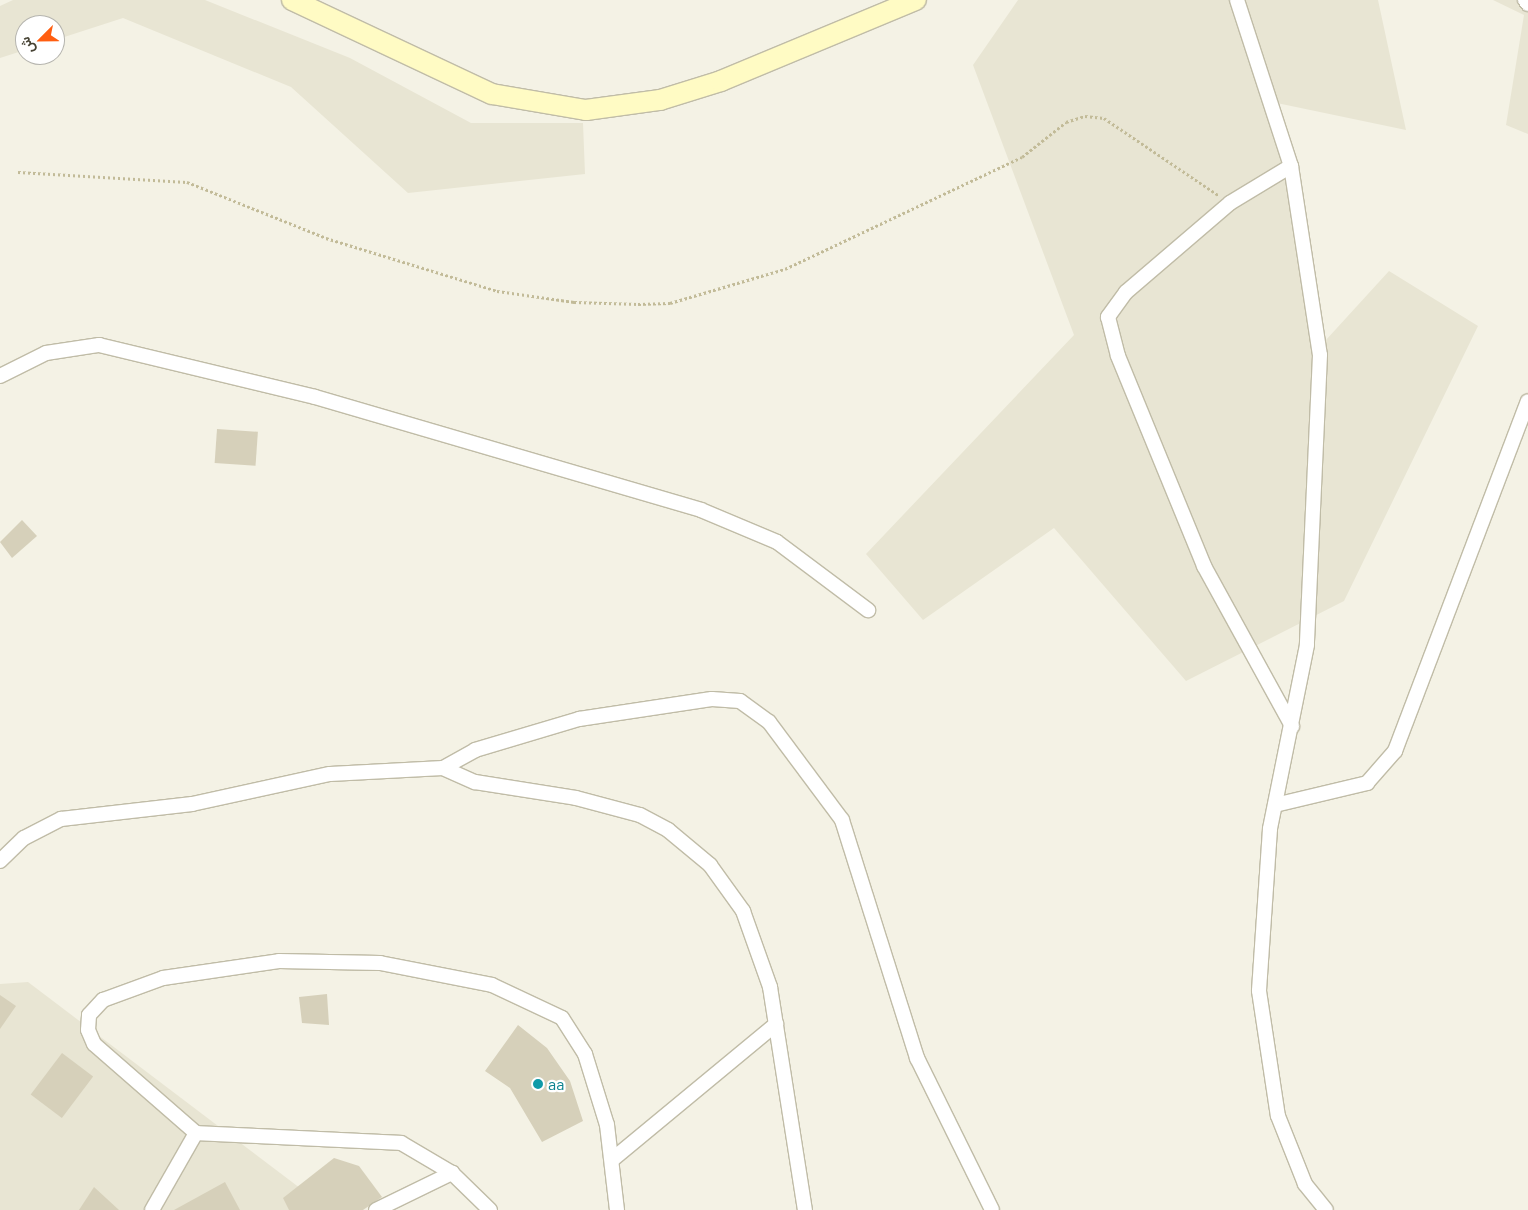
<!DOCTYPE html>
<html>
<head>
<meta charset="utf-8">
<style>
  body { margin:0 }
  #map { position:relative; width:1528px; height:1210px; overflow:hidden; background:#f4f2e5; font-family:Barlow,Vazirmatn,sans-serif }
  div>[style] { position:absolute }
  .residential>* { inset:0; background:#e8e5d3 }
  .building>* { inset:0; background:#d6d0ba; transform-origin:0 0 }
  .path>* { height:2.5px; margin-top:-1.25px; transform-origin:0; background:repeating-linear-gradient(90deg,#c2bb98 0 2.5px,transparent 0 5px) }
  .roads { filter:drop-shadow(1px 0 #c0bca7) drop-shadow(-1px 0 #c0bca7) drop-shadow(0 1px #c0bca7) drop-shadow(0 -1px #c0bca7) }
  .minor>* { height:14px; margin:-7px; padding:0 7px; transform-origin:7px; border-radius:7px; background:#fff }
  .secondary>* { height:20px; margin:-10px; padding:0 10px; transform-origin:10px; border-radius:10px; background:#fffbc4 }
  .dots>* { width:14px; height:14px; translate:-50% -50%; box-sizing:border-box; border:2px solid #fff; border-radius:50% }
  span { translate:-50% -50%; white-space:nowrap; text-align:center; line-height:1.15; -webkit-text-stroke:4.5px #fff; paint-order:stroke }
  .culture-label { font-size:16px; color:#0d838f }
  .left { translate:0 -50%; text-align:left }
  .north { position:absolute; left:15px; top:15px; width:50px; height:50px; box-sizing:border-box; background:#fff; border:1px solid #b5b4ae; border-radius:50%; rotate:247deg; font-size:14px; font-weight:700; line-height:20px; text-align:center; color:#474334 }
  .north::after { content:''; display:block; margin:auto; width:18px; height:22px; background:#ff5e11; clip-path:polygon(50% 0,100% 100%,50% 72%,0 100%) }
</style>
</head>
<body>
<div id="map">
  <div class="residential">
    <div style="clip-path:polygon(13px 0,205px 0,350px 58px,471px 123px,583px 123px,585px 174px,408px 193px,291px 87px,123px 18px,55px 40px,55px 25px,25px 25px,25px 50px,0 58px,0 6px)"></div>
    <div style="clip-path:polygon(1018px 0,1378px 0,1406px 130px,1272px 102px,1315px 352px,1389px 271px,1478px 326px,1344px 601px,1186px 681px,1054px 528px,923px 620px,866px 554px,1074px 335px,973px 65px)"></div>
    <div style="clip-path:polygon(1493px 0,1528px 0,1528px 134px,1506px 125px,1524px 15px)"></div>
    <div style="clip-path:polygon(28px 982px,329px 1210px,0 1210px,0 984px)"></div>
  </div>
  <div class="building">
    <div style="left:217px;top:429px;width:41px;height:34px;rotate:4deg"></div>
    <div style="clip-path:polygon(22px 520px,37px 536px,12px 558px,0 542px)"></div>
    <div style="clip-path:polygon(327px 994px,329px 1025px,302px 1023px,299px 997px)"></div>
    <div style="clip-path:polygon(0 995px,16px 1006px,0 1029px)"></div>
    <div style="clip-path:polygon(518px 1025px,547px 1048px,570px 1081px,583px 1121px,542px 1142px,510px 1088px,485px 1071px)"></div>
    <div style="left:62px;top:1053px;width:39px;height:52px;rotate:37deg"></div>
    <div style="clip-path:polygon(334px 1158px,359px 1166px,382px 1197px,363px 1210px,289px 1210px,283px 1198px)"></div>
    <div style="clip-path:polygon(225px 1182px,240px 1210px,174px 1210px)"></div>
    <div style="clip-path:polygon(94px 1187px,119px 1210px,79px 1210px)"></div>
  </div>
  <div class="path">
    <div style="left:18px;top:172px;width:169px;rotate:3.4deg"></div>
    <div style="left:187px;top:182px;width:150px;rotate:21.9deg"></div>
    <div style="left:326px;top:238px;width:179px;rotate:17.2deg"></div>
    <div style="left:497px;top:291px;width:78px;rotate:8.1deg"></div>
    <div style="left:574px;top:302px;width:64px;rotate:1.8deg"></div>
    <div style="left:638px;top:304px;width:32px;rotate:-2deg"></div>
    <div style="left:670px;top:303px;width:120px;rotate:-16.5deg"></div>
    <div style="left:785px;top:269px;width:262px;rotate:-25.3deg"></div>
    <div style="left:1022px;top:157px;width:56px;rotate:-38.5deg"></div>
    <div style="left:1066px;top:122px;width:20px;rotate:-18deg"></div>
    <div style="left:1085px;top:116px;width:19px;rotate:6deg"></div>
    <div style="left:1104px;top:118px;width:138px;rotate:34deg"></div>
  </div>
  <div class="roads">
    <div class="minor">
      <div style="left:1237px;top:0;width:175px;rotate:72deg"></div>
      <div style="left:1291px;top:166px;width:191px;rotate:81.3deg"></div>
      <div style="left:1320px;top:355px;width:290px;rotate:92.6deg"></div>
      <div style="left:1307px;top:645px;width:188px;rotate:101.4deg"></div>
      <div style="left:1270px;top:829px;width:162px;rotate:93.9deg"></div>
      <div style="left:1259px;top:991px;width:126px;rotate:81.4deg"></div>
      <div style="left:1278px;top:1116px;width:73px;rotate:68.3deg"></div>
      <div style="left:1305px;top:1184px;width:33px;rotate:51deg"></div>
      <div style="left:1525px;top:0;width:5px;rotate:53deg"></div>
      <div style="left:1291px;top:166px;width:71px;rotate:148.8deg"></div>
      <div style="left:1230px;top:203px;width:137px;rotate:139.4deg"></div>
      <div style="left:1126px;top:292px;width:31px;rotate:126deg"></div>
      <div style="left:1108px;top:317px;width:40px;rotate:75.6deg"></div>
      <div style="left:1118px;top:356px;width:227px;rotate:67.7deg"></div>
      <div style="left:1204px;top:566px;width:183px;rotate:61.2deg"></div>
      <div style="left:0;top:376px;width:51px;rotate:-26.6deg"></div>
      <div style="left:46px;top:353px;width:54px;rotate:-8.6deg"></div>
      <div style="left:99px;top:345px;width:222px;rotate:13.5deg"></div>
      <div style="left:315px;top:397px;width:402px;rotate:16.3deg"></div>
      <div style="left:701px;top:510px;width:82px;rotate:22.8deg"></div>
      <div style="left:777px;top:542px;width:114px;rotate:36.8deg"></div>
      <div style="left:443px;top:768px;width:35px;rotate:24deg"></div>
      <div style="left:475px;top:782px;width:102px;rotate:9deg"></div>
      <div style="left:576px;top:798px;width:66px;rotate:14.9deg"></div>
      <div style="left:640px;top:815px;width:32px;rotate:28deg"></div>
      <div style="left:668px;top:830px;width:55px;rotate:39.8deg"></div>
      <div style="left:710px;top:865px;width:57px;rotate:54.3deg"></div>
      <div style="left:743px;top:911px;width:81px;rotate:70.4deg"></div>
      <div style="left:770px;top:987px;width:226px;rotate:81.1deg"></div>
      <div style="left:1275px;top:805px;width:95px;rotate:-13.4deg"></div>
      <div style="left:1367px;top:783px;width:43px;rotate:-48.8deg"></div>
      <div style="left:1395px;top:751px;width:374px;rotate:-69.2deg"></div>
      <div style="left:0;top:861px;width:33px;rotate:-44deg"></div>
      <div style="left:24px;top:838px;width:42px;rotate:-27.2deg"></div>
      <div style="left:61px;top:819px;width:132px;rotate:-6.5deg"></div>
      <div style="left:192px;top:804px;width:141px;rotate:-12.3deg"></div>
      <div style="left:330px;top:774px;width:113px;rotate:-3deg"></div>
      <div style="left:443px;top:768px;width:37px;rotate:-29deg"></div>
      <div style="left:475px;top:750px;width:109px;rotate:-16.6deg"></div>
      <div style="left:579px;top:719px;width:134px;rotate:-8.6deg"></div>
      <div style="left:712px;top:699px;width:28px;rotate:4deg"></div>
      <div style="left:740px;top:701px;width:36px;rotate:36deg"></div>
      <div style="left:769px;top:722px;width:122px;rotate:53.3deg"></div>
      <div style="left:842px;top:820px;width:250px;rotate:72.5deg"></div>
      <div style="left:917px;top:1058px;width:169px;rotate:63.7deg"></div>
      <div style="left:613px;top:1159px;width:212px;rotate:-39.6deg"></div>
      <div style="left:152px;top:1210px;width:89px;rotate:-60.3deg"></div>
      <div style="left:376px;top:1210px;width:85px;rotate:-26deg"></div>
      <div style="left:490px;top:1210px;width:53px;rotate:-135.8deg"></div>
      <div style="left:452px;top:1173px;width:59px;rotate:-149.5deg"></div>
      <div style="left:401px;top:1143px;width:205px;rotate:-177.2deg"></div>
      <div style="left:196px;top:1133px;width:135px;rotate:-138.9deg"></div>
      <div style="left:94px;top:1044px;width:15px;rotate:-113deg"></div>
      <div style="left:88px;top:1030px;width:15px;rotate:-86deg"></div>
      <div style="left:89px;top:1015px;width:21px;rotate:-47deg"></div>
      <div style="left:103px;top:1000px;width:64px;rotate:-20.1deg"></div>
      <div style="left:163px;top:978px;width:117px;rotate:-8.3deg"></div>
      <div style="left:279px;top:961px;width:101px;rotate:1.1deg"></div>
      <div style="left:380px;top:963px;width:114px;rotate:11.1deg"></div>
      <div style="left:492px;top:985px;width:77px;rotate:25.2deg"></div>
      <div style="left:562px;top:1018px;width:43px;rotate:57.4deg"></div>
      <div style="left:585px;top:1054px;width:74px;rotate:72.8deg"></div>
      <div style="left:607px;top:1125px;width:86px;rotate:83.3deg"></div>
    </div>
    <div class="secondary">
      <div style="left:292px;top:0;width:221px;rotate:25.2deg"></div>
      <div style="left:492px;top:94px;width:95px;rotate:9.7deg"></div>
      <div style="left:586px;top:110px;width:75px;rotate:-7.7deg"></div>
      <div style="left:660px;top:100px;width:64px;rotate:-17.3deg"></div>
      <div style="left:721px;top:81px;width:211px;rotate:-22.6deg"></div>
    </div>
  </div>
  <div class="dots">
    <div style="left:538px;top:1084px;background:#0f9aa8"></div>
  </div>
  <div class="culture-label">
    <span class="left" style="left:548px;top:1084px">aa</span>
  </div>
  <div class="north">ش</div>
</div>
</body>
</html>
